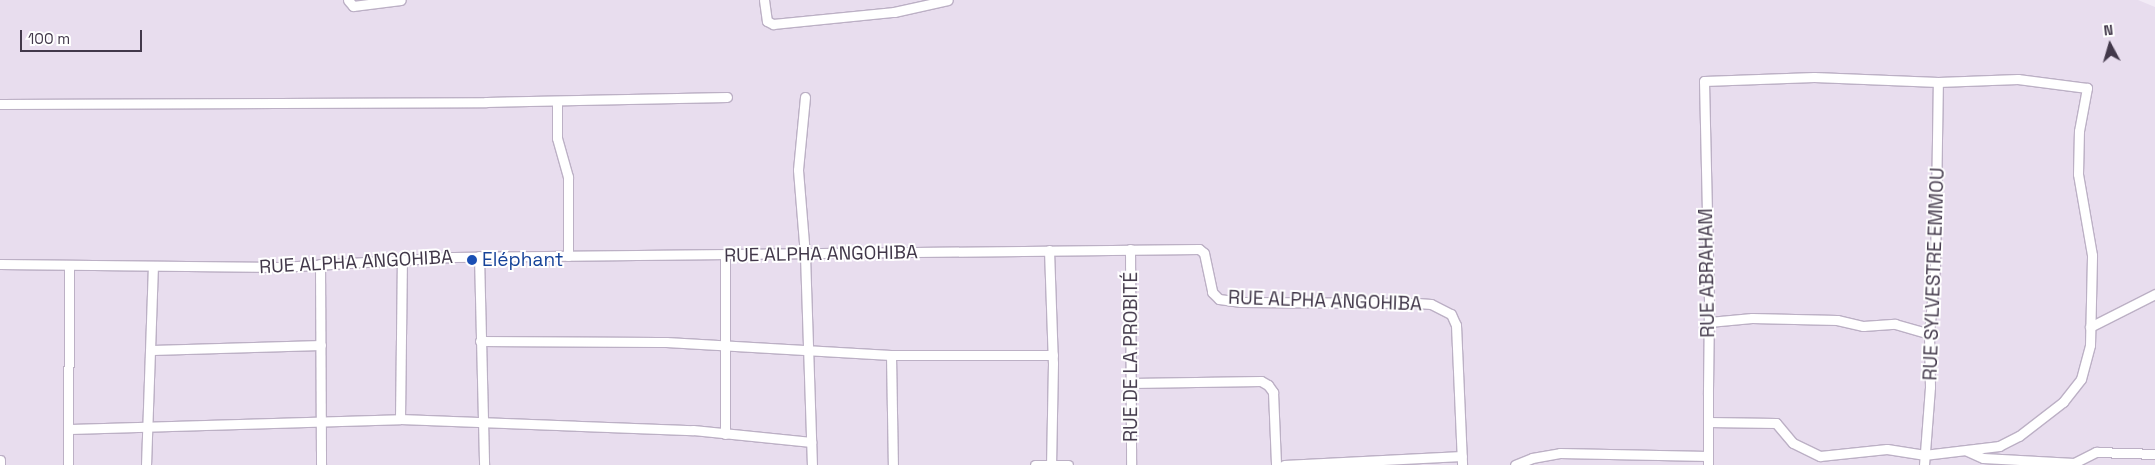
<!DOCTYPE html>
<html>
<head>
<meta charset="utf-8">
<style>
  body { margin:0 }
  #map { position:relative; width:2155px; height:465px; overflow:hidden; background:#f2ebf6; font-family:"Space Grotesk",sans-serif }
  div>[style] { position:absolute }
  .residential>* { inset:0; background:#e8ddee }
  .roads { filter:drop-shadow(1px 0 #bcb0c5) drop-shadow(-1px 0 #bcb0c5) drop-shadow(0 1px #bcb0c5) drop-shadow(0 -1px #bcb0c5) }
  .minor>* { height:9px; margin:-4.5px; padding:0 4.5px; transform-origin:4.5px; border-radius:4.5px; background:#fff }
  .dots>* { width:14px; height:14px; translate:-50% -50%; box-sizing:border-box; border:2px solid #fff; border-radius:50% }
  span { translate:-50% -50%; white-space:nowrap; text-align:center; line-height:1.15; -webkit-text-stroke:4px #fff; paint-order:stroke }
  .street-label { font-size:19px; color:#42384a }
  .transit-label { font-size:19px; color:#164399 }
  .left { translate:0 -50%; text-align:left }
  .north { position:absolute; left:2085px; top:20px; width:50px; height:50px; -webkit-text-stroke:4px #fff; paint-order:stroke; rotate:354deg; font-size:14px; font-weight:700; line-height:20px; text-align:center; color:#42384a }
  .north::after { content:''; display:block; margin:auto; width:18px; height:22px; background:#42384a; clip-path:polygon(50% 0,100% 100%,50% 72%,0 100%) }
  .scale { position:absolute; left:20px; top:30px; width:122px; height:22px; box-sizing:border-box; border:2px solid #42384a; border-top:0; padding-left:6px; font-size:15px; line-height:18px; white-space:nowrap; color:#42384a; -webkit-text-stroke:4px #fff; paint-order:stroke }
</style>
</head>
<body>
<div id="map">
  <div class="residential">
    <div style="clip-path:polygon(0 0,2138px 0,2155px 7px,2155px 465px,0 465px)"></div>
  </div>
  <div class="roads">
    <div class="minor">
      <div style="left:348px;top:0;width:8px;rotate:50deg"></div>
      <div style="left:353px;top:6px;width:48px;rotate:-7.1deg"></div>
      <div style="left:764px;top:0;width:21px;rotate:82deg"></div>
      <div style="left:767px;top:21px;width:7px;rotate:27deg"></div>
      <div style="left:773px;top:24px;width:122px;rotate:-5.7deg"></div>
      <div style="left:894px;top:12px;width:55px;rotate:-12.5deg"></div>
      <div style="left:805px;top:97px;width:73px;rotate:95.5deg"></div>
      <div style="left:798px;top:170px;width:85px;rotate:85.3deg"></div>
      <div style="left:805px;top:255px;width:210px;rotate:88.1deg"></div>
      <div style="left:557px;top:101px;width:37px;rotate:90deg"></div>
      <div style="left:557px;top:138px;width:41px;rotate:74.2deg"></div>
      <div style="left:568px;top:177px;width:79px;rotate:90deg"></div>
      <div style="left:0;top:104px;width:486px;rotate:-0.2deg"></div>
      <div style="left:486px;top:102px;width:241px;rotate:-1.2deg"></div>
      <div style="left:1130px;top:249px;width:216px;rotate:89.7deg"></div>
      <div style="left:1049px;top:250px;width:113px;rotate:88deg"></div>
      <div style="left:1053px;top:363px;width:102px;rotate:91.1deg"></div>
      <div style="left:479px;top:256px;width:209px;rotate:88.6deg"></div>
      <div style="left:725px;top:256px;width:178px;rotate:90deg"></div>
      <div style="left:0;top:264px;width:280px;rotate:0.6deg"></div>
      <div style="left:280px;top:267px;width:173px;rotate:-3.3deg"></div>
      <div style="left:453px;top:257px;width:746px;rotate:-0.61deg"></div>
      <div style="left:1199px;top:249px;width:6px;rotate:39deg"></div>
      <div style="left:1204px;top:253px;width:40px;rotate:78deg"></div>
      <div style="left:1212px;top:292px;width:10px;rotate:45deg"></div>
      <div style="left:1219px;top:299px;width:22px;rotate:8deg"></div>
      <div style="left:1241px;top:302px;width:176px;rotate:0.3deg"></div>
      <div style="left:1417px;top:303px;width:14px;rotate:4deg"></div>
      <div style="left:1431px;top:304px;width:22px;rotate:27deg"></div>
      <div style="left:1451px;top:314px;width:12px;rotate:66deg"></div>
      <div style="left:1456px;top:325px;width:140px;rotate:87.5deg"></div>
      <div style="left:320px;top:264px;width:201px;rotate:89.7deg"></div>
      <div style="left:1709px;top:322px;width:43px;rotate:-5.3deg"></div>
      <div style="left:1752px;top:318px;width:85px;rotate:1.3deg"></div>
      <div style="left:1837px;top:320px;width:27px;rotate:13deg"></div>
      <div style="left:1863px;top:326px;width:32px;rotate:-4deg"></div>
      <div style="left:1895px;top:324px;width:35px;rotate:16deg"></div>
      <div style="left:2090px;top:327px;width:73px;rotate:-26.9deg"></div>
      <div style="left:480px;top:341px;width:186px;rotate:0.3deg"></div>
      <div style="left:666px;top:342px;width:225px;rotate:3.3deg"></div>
      <div style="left:891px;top:355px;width:162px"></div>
      <div style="left:152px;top:350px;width:169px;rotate:-1.7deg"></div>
      <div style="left:891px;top:355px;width:110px;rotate:89deg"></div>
      <div style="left:1131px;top:383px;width:130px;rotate:-0.9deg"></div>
      <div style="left:1261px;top:381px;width:8px;rotate:30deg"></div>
      <div style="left:1268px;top:385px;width:9px;rotate:54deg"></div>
      <div style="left:1273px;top:392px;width:73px;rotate:87.6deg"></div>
      <div style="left:400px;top:419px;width:160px;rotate:-89.3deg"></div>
      <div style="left:1708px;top:422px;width:68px;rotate:0.8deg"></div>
      <div style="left:1776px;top:423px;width:26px;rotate:50deg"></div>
      <div style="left:1793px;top:443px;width:30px;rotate:26deg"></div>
      <div style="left:1820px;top:456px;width:67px;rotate:-6deg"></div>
      <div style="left:1887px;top:449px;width:37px;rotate:9deg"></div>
      <div style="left:1924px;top:455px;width:76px;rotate:-6.8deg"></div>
      <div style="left:1999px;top:446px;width:22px;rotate:-27deg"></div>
      <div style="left:2019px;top:436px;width:56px;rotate:-37.7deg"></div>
      <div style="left:2063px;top:402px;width:29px;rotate:-52deg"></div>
      <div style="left:2081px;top:379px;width:35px;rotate:-75deg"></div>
      <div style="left:2090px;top:345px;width:90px;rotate:-88.7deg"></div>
      <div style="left:2092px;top:255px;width:82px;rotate:-99.8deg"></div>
      <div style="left:2078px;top:174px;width:43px;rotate:-88.7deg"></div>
      <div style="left:2079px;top:131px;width:44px;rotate:-79.5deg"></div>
      <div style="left:2087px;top:88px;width:70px;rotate:-172.6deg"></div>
      <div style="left:2018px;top:79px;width:80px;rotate:177.9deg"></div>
      <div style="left:1938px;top:82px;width:124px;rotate:-177.7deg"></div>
      <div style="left:1814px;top:77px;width:110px;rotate:177.9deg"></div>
      <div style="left:1704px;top:81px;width:226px;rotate:88.7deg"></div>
      <div style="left:1709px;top:307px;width:87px;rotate:90.7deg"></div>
      <div style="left:1708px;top:394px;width:71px;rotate:90deg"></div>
      <div style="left:70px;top:429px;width:330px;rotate:-1.7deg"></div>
      <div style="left:400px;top:419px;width:293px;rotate:2.2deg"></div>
      <div style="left:693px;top:430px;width:119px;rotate:5.8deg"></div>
      <div style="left:1967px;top:451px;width:17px;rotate:24deg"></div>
      <div style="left:1983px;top:458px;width:91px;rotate:3.1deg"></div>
      <div style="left:2074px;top:463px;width:25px;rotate:-27deg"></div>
      <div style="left:2096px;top:452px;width:59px;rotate:1.9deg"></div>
      <div style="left:0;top:460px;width:5px;rotate:90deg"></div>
      <div style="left:68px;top:465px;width:199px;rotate:-89.7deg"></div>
      <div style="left:146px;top:465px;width:197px;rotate:-88deg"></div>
      <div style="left:1035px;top:465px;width:33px"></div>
      <div style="left:1284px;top:465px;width:178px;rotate:-2.9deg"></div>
      <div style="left:1515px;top:465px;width:18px;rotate:-22deg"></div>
      <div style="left:1532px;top:458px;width:28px;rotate:-10deg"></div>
      <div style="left:1560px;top:453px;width:148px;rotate:1.2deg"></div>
      <div style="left:1924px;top:465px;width:78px;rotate:-85.6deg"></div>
      <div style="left:1930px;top:387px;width:53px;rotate:-91.1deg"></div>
      <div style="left:1929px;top:334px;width:67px;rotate:-84.9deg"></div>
      <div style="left:1935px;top:267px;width:185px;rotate:-89.1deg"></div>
    </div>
  </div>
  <div class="dots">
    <div style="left:472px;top:260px;background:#1a4fb4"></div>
  </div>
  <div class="street-label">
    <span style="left:821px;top:254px;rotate:-1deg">RUE ALPHA ANGOHIBA</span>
    <span style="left:356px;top:262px;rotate:-3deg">RUE ALPHA ANGOHIBA</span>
    <span style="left:1707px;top:273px;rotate:-91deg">RUE ABRAHAM</span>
    <span style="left:1934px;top:274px;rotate:-88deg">RUE SYLVESTRE EMMOU</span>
    <span style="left:1325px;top:301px;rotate:2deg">RUE ALPHA ANGOHIBA</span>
    <span style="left:1131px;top:357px;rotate:-90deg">RUE DE LA PROBITÉ</span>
  </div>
  <div class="transit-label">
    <span class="left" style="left:482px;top:260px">Eléphant</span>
  </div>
  <div class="north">N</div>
  <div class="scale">100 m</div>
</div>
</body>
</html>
